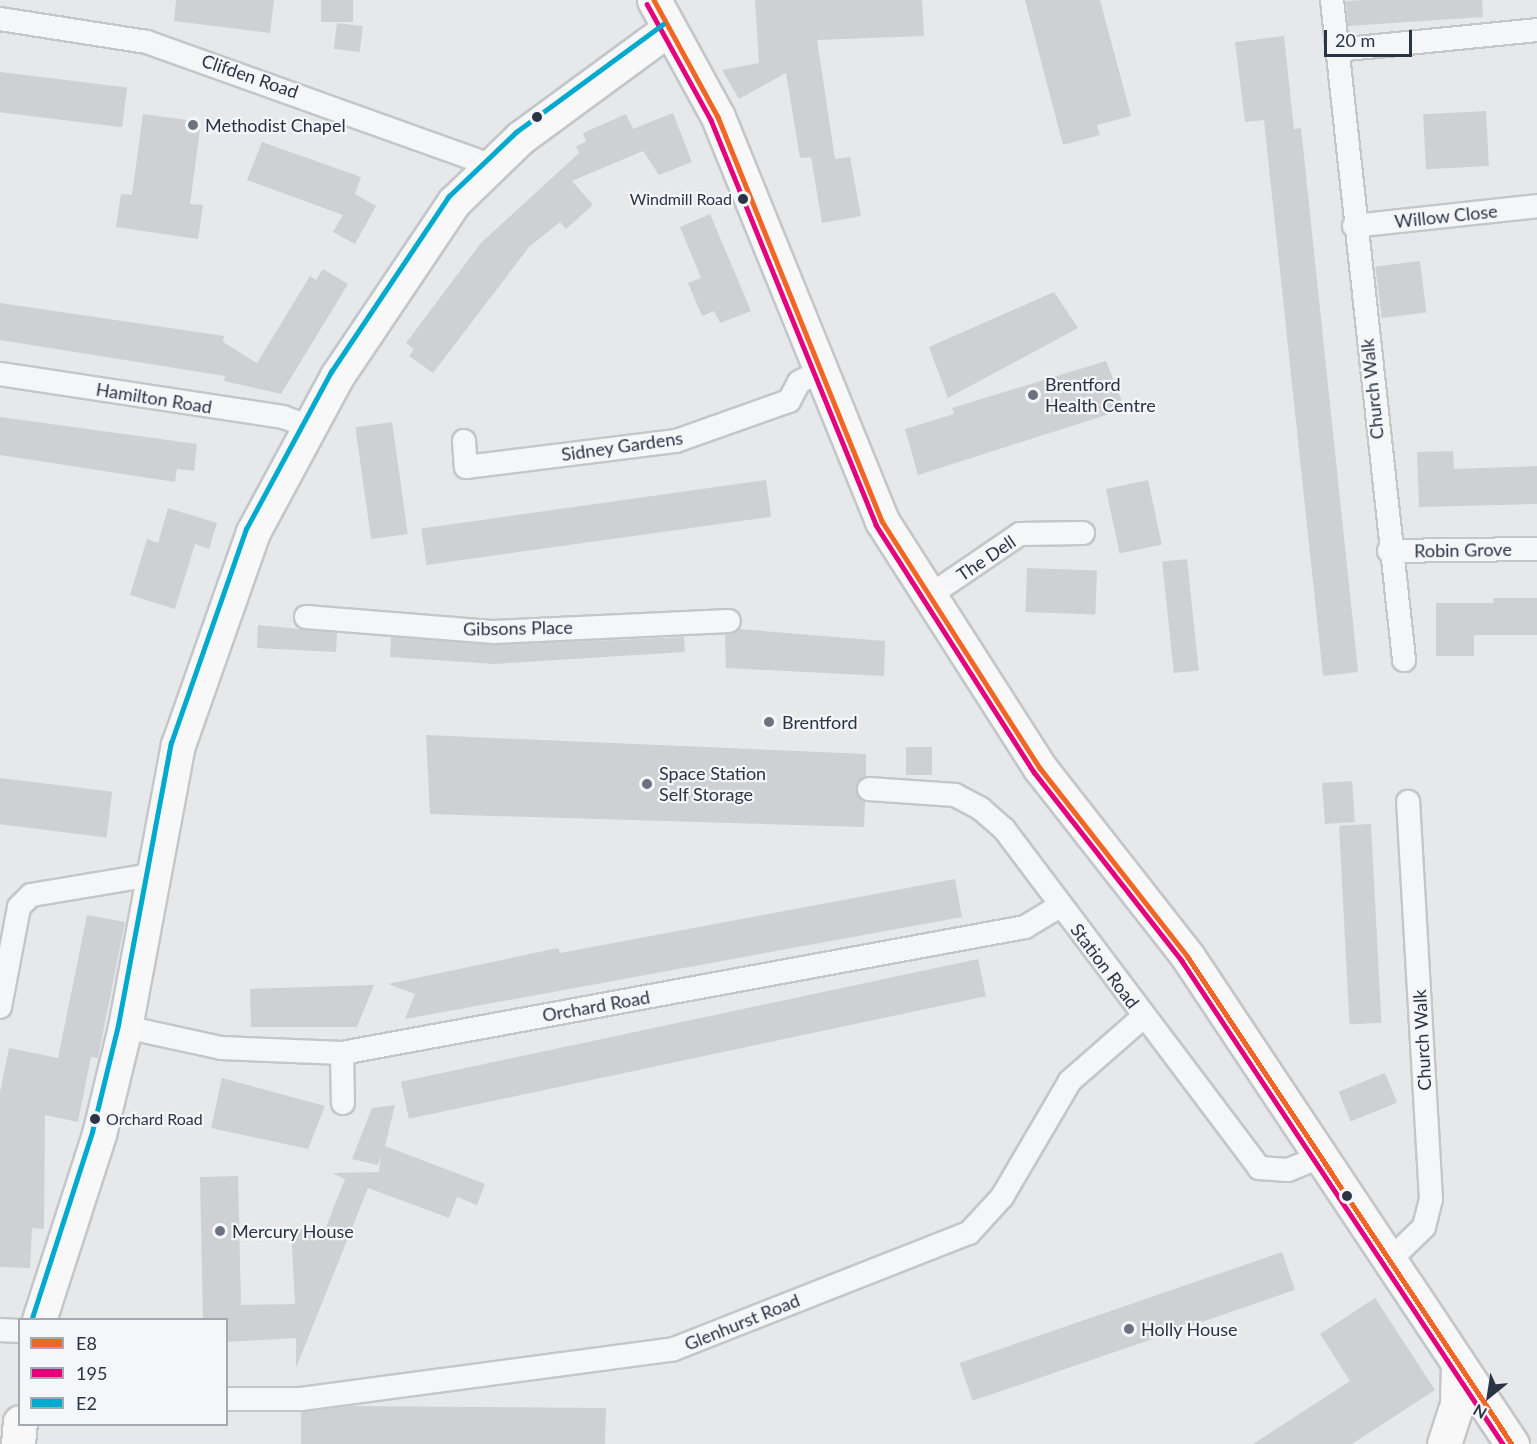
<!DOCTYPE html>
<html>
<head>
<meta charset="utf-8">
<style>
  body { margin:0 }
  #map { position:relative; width:1537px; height:1444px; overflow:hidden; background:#e6e8ea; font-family:Lato,sans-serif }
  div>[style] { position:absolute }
  .building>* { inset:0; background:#ced0d3; transform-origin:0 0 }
  .roads { filter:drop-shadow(2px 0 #c4c6c8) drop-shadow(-2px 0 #c4c6c8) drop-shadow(0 2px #c4c6c8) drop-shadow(0 -2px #c4c6c8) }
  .street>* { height:22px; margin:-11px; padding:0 11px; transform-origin:11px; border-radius:11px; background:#f5f6f7 }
  .secondary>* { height:33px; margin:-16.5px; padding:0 16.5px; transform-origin:16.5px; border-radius:16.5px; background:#f8f8f8 }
  .primary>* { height:33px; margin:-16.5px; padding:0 16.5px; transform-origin:16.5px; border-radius:16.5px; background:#f8f8f8 }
  .bus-1>* { height:4.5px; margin:-2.25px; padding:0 2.25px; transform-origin:2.25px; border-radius:2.25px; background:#f26522 }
  .bus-2>* { height:4.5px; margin:-2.25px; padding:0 2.25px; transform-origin:2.25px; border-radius:2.25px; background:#e5007d }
  .bus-3>* { height:4.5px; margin:-2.25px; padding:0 2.25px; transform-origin:2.25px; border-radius:2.25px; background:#00a9ce }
  .dots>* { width:16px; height:16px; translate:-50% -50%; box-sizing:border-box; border:3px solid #f4f6f9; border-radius:50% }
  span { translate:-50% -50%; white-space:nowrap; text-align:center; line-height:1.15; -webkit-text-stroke:4.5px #f4f6f9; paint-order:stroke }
  .bus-label { font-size:16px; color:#2b3445 }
  .right { translate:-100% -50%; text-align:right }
  .left { translate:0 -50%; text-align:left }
  .street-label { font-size:18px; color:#2b3445 }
  .poi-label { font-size:18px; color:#2b3445 }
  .legend { position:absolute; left:18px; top:1318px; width:210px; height:108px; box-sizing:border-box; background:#f4f6f9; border:2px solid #a4a8b1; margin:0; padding:8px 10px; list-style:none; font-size:18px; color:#2b3445 }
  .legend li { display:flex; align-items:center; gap:12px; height:30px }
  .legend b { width:30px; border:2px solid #a4a8b1 }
  .north { position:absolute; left:1459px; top:1366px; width:60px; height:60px; -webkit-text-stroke:4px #f4f6f9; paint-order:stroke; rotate:210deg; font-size:16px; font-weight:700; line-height:24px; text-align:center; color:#2b3445 }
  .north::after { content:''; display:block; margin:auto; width:21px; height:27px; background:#2b3445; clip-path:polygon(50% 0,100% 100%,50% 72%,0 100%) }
  .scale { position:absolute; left:1324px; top:30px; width:88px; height:27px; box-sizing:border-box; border:3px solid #2b3445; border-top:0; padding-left:8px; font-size:18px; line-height:21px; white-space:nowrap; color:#2b3445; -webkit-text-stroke:4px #f4f6f9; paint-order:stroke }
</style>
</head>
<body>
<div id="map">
  <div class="building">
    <div style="clip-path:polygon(176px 0,274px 0,270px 33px,174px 21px)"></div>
    <div style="left:321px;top:0;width:32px;height:22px"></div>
    <div style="clip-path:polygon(755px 0,922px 0,924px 36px,817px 40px,835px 159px,850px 157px,861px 216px,822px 223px,811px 157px,800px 158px,786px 73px,739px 99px,722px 70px,759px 63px)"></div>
    <div style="clip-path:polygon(1025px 0,1100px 0,1131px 116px,1097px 125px,1100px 135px,1063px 145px)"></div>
    <div style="clip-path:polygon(1366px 0,1482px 0,1483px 17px,1348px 26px,1346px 1px)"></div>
    <div style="left:337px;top:23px;width:26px;height:26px;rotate:7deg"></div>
    <div style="clip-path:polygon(1284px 36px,1294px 129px,1301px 128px,1357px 661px,1358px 672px,1323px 676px,1264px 120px,1245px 122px,1235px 42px)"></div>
    <div style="left:0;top:72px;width:128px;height:40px;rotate:7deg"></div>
    <div style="left:1486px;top:111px;width:55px;height:63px;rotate:87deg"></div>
    <div style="clip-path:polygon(673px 113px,692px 162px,659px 175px,643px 151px,572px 181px,593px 205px,566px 229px,560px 222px,529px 247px,433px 373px,409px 356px,414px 349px,406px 343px,481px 243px,579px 153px,576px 146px,586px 142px,583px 133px,626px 114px,633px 129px)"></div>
    <div style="clip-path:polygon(143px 114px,201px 122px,190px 204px,203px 205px,198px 239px,116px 227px,121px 194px,132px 195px)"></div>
    <div style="clip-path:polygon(262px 142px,361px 177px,355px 194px,376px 206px,355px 244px,333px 232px,343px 215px,247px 180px)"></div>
    <div style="clip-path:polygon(710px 214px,751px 311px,720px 323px,714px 311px,702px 316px,688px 283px,701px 278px,680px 227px)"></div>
    <div style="left:1420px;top:261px;width:52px;height:45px;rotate:83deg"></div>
    <div style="clip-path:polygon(323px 269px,348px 284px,281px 394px,224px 381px,225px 376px,0 340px,0 303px,224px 336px,223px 342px,257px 363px,310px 276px,316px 280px)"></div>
    <div style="clip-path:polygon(1054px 292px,1078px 328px,948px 398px,929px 347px)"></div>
    <div style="clip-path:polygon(1106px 361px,1125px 409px,918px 475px,905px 429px,954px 414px,952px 408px)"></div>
    <div style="clip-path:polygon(0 417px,197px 444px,194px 471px,177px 469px,175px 482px,0 455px)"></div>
    <div style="left:392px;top:422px;width:113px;height:37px;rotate:82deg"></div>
    <div style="clip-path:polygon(1453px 451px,1454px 469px,1537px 466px,1537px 504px,1419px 507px,1417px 452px)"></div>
    <div style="left:766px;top:480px;width:37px;height:348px;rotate:82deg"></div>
    <div style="left:1148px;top:480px;width:66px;height:43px;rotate:78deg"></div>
    <div style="clip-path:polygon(168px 508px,217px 523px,209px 549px,195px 544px,175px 609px,130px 595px,147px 539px,158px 543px)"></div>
    <div style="left:1187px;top:559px;width:112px;height:25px;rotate:84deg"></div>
    <div style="left:1027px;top:568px;width:70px;height:44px;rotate:2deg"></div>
    <div style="clip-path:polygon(1493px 598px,1537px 598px,1537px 635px,1474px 635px,1474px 656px,1436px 656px,1436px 603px,1494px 603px)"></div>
    <div style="clip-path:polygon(258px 625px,337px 633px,336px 652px,257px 648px)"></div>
    <div style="clip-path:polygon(739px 629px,885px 641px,884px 676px,726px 668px,725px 635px)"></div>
    <div style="clip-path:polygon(391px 637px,495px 645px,684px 637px,685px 652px,494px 664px,390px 657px)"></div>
    <div style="clip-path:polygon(426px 735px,866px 754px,866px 776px,856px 789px,865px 801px,864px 827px,430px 814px)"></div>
    <div style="left:906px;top:747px;width:26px;height:28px"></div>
    <div style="left:0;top:778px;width:113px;height:46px;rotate:7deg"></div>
    <div style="left:1352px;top:781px;width:41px;height:30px;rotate:86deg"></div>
    <div style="left:1371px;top:824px;width:199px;height:32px;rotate:87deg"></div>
    <div style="clip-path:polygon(955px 879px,962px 917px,405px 1019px,415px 994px,388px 984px,558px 948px,560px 953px)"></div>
    <div style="clip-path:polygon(87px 915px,125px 922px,98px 1058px,91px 1057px,78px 1122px,45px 1115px,44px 1229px,32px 1228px,30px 1268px,0 1267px,0 1092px,9px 1048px,58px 1058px)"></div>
    <div style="left:978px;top:959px;width:38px;height:590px;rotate:78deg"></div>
    <div style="clip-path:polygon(374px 985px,357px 1027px,251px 1027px,250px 989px)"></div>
    <div style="left:1385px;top:1073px;width:32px;height:50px;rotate:68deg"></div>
    <div style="clip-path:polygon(222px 1078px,325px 1106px,308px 1149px,211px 1128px)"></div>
    <div style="clip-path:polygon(395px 1105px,385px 1146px,485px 1184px,477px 1205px,457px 1197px,449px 1218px,368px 1188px,296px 1368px,296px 1338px,226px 1342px,226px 1320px,203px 1320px,200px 1177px,238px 1176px,241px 1305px,295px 1304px,291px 1229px,326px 1227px,345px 1179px,332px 1173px,379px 1172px,381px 1156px,378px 1165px,352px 1159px,372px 1108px)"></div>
    <div style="left:1282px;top:1252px;width:40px;height:341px;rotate:71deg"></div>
    <div style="clip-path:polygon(1375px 1298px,1435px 1390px,1352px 1444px,1253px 1444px,1350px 1381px,1320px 1334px)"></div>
    <div style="clip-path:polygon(351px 1406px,606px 1408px,605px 1444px,301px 1444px,301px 1412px)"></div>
  </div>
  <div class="roads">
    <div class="street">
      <div style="left:1332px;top:0;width:664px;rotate:83.77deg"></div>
      <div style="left:0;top:19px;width:149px;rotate:8.9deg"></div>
      <div style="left:147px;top:42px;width:365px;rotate:19.7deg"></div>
      <div style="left:1337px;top:50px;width:201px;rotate:-5.7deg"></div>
      <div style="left:1354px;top:226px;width:184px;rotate:-6.2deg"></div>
      <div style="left:0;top:374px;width:286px;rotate:8.6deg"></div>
      <div style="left:283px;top:417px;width:27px;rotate:20deg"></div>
      <div style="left:464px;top:441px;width:26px;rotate:86deg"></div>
      <div style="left:466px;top:467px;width:212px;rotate:-7.1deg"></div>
      <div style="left:676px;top:441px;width:120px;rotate:-19.5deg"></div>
      <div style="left:789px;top:401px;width:21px;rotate:-62deg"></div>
      <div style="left:799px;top:382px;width:25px;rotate:-27deg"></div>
      <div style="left:1389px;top:551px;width:148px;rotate:-0.8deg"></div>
      <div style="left:929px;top:596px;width:110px;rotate:-34.3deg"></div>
      <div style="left:1020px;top:534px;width:63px;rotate:-0.9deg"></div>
      <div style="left:306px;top:617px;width:189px;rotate:4.6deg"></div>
      <div style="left:494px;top:632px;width:235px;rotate:-2.7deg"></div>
      <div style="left:869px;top:789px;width:86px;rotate:4deg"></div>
      <div style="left:955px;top:795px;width:30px;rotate:28deg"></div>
      <div style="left:981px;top:809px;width:30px;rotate:41deg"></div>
      <div style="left:1004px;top:829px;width:424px;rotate:53deg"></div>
      <div style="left:1259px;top:1168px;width:29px;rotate:4deg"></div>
      <div style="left:1288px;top:1170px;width:31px;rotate:-22deg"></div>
      <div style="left:0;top:1007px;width:102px;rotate:-79.2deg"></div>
      <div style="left:19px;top:907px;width:17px;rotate:-45deg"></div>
      <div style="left:31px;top:895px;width:122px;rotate:-9.5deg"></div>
      <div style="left:125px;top:1027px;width:98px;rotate:12.3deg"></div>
      <div style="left:221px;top:1048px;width:121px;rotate:2.4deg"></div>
      <div style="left:342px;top:1053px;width:695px;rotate:-10.45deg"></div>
      <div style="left:1025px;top:927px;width:41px;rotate:-31deg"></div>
      <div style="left:342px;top:1053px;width:50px;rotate:88.9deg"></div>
      <div style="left:1388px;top:1262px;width:50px;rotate:-44.2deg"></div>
      <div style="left:1424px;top:1227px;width:29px;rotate:-76deg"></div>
      <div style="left:1431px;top:1199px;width:398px;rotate:-93.3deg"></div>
      <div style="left:0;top:1330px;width:20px;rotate:3deg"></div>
      <div style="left:226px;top:1399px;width:75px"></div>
      <div style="left:301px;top:1399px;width:376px;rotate:-7.6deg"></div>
      <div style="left:674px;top:1349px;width:317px;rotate:-21.5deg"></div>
      <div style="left:969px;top:1233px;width:49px;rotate:-47.5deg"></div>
      <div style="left:1002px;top:1197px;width:134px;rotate:-59.6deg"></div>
      <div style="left:1070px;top:1081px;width:97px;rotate:-41.2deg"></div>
    </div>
    <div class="secondary">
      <div style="left:39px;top:1320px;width:195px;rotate:-72.1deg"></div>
      <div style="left:99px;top:1134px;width:110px;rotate:-76.3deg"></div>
      <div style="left:125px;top:1027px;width:287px;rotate:-79.4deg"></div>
      <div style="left:178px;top:745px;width:226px;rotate:-70.6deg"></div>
      <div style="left:253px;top:532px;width:177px;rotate:-61.7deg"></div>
      <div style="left:337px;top:376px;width:210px;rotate:-56.1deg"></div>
      <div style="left:454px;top:202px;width:92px;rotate:-44.1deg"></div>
      <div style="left:520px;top:138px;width:182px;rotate:-36.3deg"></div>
      <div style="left:18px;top:1444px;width:22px;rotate:-85deg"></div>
    </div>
    <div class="primary">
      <div style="left:654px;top:0;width:133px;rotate:61.3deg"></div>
      <div style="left:718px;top:117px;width:436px;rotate:67.9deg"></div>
      <div style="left:882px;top:521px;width:293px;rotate:57.4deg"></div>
      <div style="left:1040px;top:768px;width:240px;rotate:51.9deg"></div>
      <div style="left:1188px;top:957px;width:585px;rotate:56.36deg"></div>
      <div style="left:1444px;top:1444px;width:42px;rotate:-72deg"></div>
      <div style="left:1457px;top:1404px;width:41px;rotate:-88.6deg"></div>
    </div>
  </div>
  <div class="bus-1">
    <div style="left:654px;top:0;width:133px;rotate:61.3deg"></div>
    <div style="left:718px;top:117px;width:436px;rotate:67.9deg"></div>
    <div style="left:882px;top:521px;width:293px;rotate:57.4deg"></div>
    <div style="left:1040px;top:768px;width:240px;rotate:51.9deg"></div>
    <div style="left:1188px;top:957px;width:585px;rotate:56.36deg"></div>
  </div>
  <div class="bus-2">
    <div style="left:647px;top:4px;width:132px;rotate:61.1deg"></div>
    <div style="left:711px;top:120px;width:437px;rotate:67.8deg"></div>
    <div style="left:876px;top:525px;width:293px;rotate:57.4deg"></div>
    <div style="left:1034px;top:772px;width:240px;rotate:51.9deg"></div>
    <div style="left:1182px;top:961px;width:580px;rotate:56.39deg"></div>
  </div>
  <div class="bus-3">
    <div style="left:32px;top:1318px;width:195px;rotate:-72.1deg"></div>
    <div style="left:92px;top:1132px;width:110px;rotate:-76.3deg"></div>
    <div style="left:118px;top:1025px;width:287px;rotate:-79.4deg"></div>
    <div style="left:171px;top:743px;width:227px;rotate:-70.7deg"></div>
    <div style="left:246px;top:529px;width:179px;rotate:-61.6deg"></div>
    <div style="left:331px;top:372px;width:211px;rotate:-56.2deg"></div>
    <div style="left:448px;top:197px;width:94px;rotate:-43.7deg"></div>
    <div style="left:516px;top:132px;width:182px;rotate:-36.3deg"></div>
  </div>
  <div class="dots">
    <div style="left:537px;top:117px;background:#2b3445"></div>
    <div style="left:193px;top:125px;background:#6c737f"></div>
    <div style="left:743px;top:199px;background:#2b3445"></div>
    <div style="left:1033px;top:395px;background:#6c737f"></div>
    <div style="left:769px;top:722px;background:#6c737f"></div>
    <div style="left:647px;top:784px;background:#6c737f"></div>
    <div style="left:95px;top:1119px;background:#2b3445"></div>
    <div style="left:1347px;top:1196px;background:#2b3445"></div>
    <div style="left:220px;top:1231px;background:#6c737f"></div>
    <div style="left:1129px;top:1329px;background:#6c737f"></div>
  </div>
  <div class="bus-label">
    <span class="right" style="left:732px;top:199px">Windmill Road</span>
    <span class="left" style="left:106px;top:1119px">Orchard Road</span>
  </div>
  <div class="street-label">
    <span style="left:250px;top:76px;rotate:19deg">Clifden Road</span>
    <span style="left:1446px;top:216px;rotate:-6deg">Willow Close</span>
    <span style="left:1372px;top:389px;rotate:-96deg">Church Walk</span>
    <span style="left:154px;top:398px;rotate:9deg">Hamilton Road</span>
    <span style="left:622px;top:446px;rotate:-8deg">Sidney Gardens</span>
    <span style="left:1463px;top:550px;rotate:-1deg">Robin Grove</span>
    <span style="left:986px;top:558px;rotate:-34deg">The Dell</span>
    <span style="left:518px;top:628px;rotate:-1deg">Gibsons Place</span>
    <span style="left:1105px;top:966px;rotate:53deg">Station Road</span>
    <span style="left:596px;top:1006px;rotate:-10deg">Orchard Road</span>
    <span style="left:1422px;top:1040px;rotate:-93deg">Church Walk</span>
    <span style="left:742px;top:1322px;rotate:-22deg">Glenhurst Road</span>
  </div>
  <div class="poi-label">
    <span class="left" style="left:205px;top:125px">Methodist Chapel</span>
    <span class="left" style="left:1045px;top:395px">Brentford<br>Health Centre</span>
    <span class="left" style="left:782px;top:722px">Brentford</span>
    <span class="left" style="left:659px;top:784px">Space Station<br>Self Storage</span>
    <span class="left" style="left:232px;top:1231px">Mercury House</span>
    <span class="left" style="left:1141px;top:1329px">Holly House</span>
  </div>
  <ul class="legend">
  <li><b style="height:8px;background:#f26522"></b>E8</li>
  <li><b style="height:8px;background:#e5007d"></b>195</li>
  <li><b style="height:8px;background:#00a9ce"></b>E2</li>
  </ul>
  <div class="north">N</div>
  <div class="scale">20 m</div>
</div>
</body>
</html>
